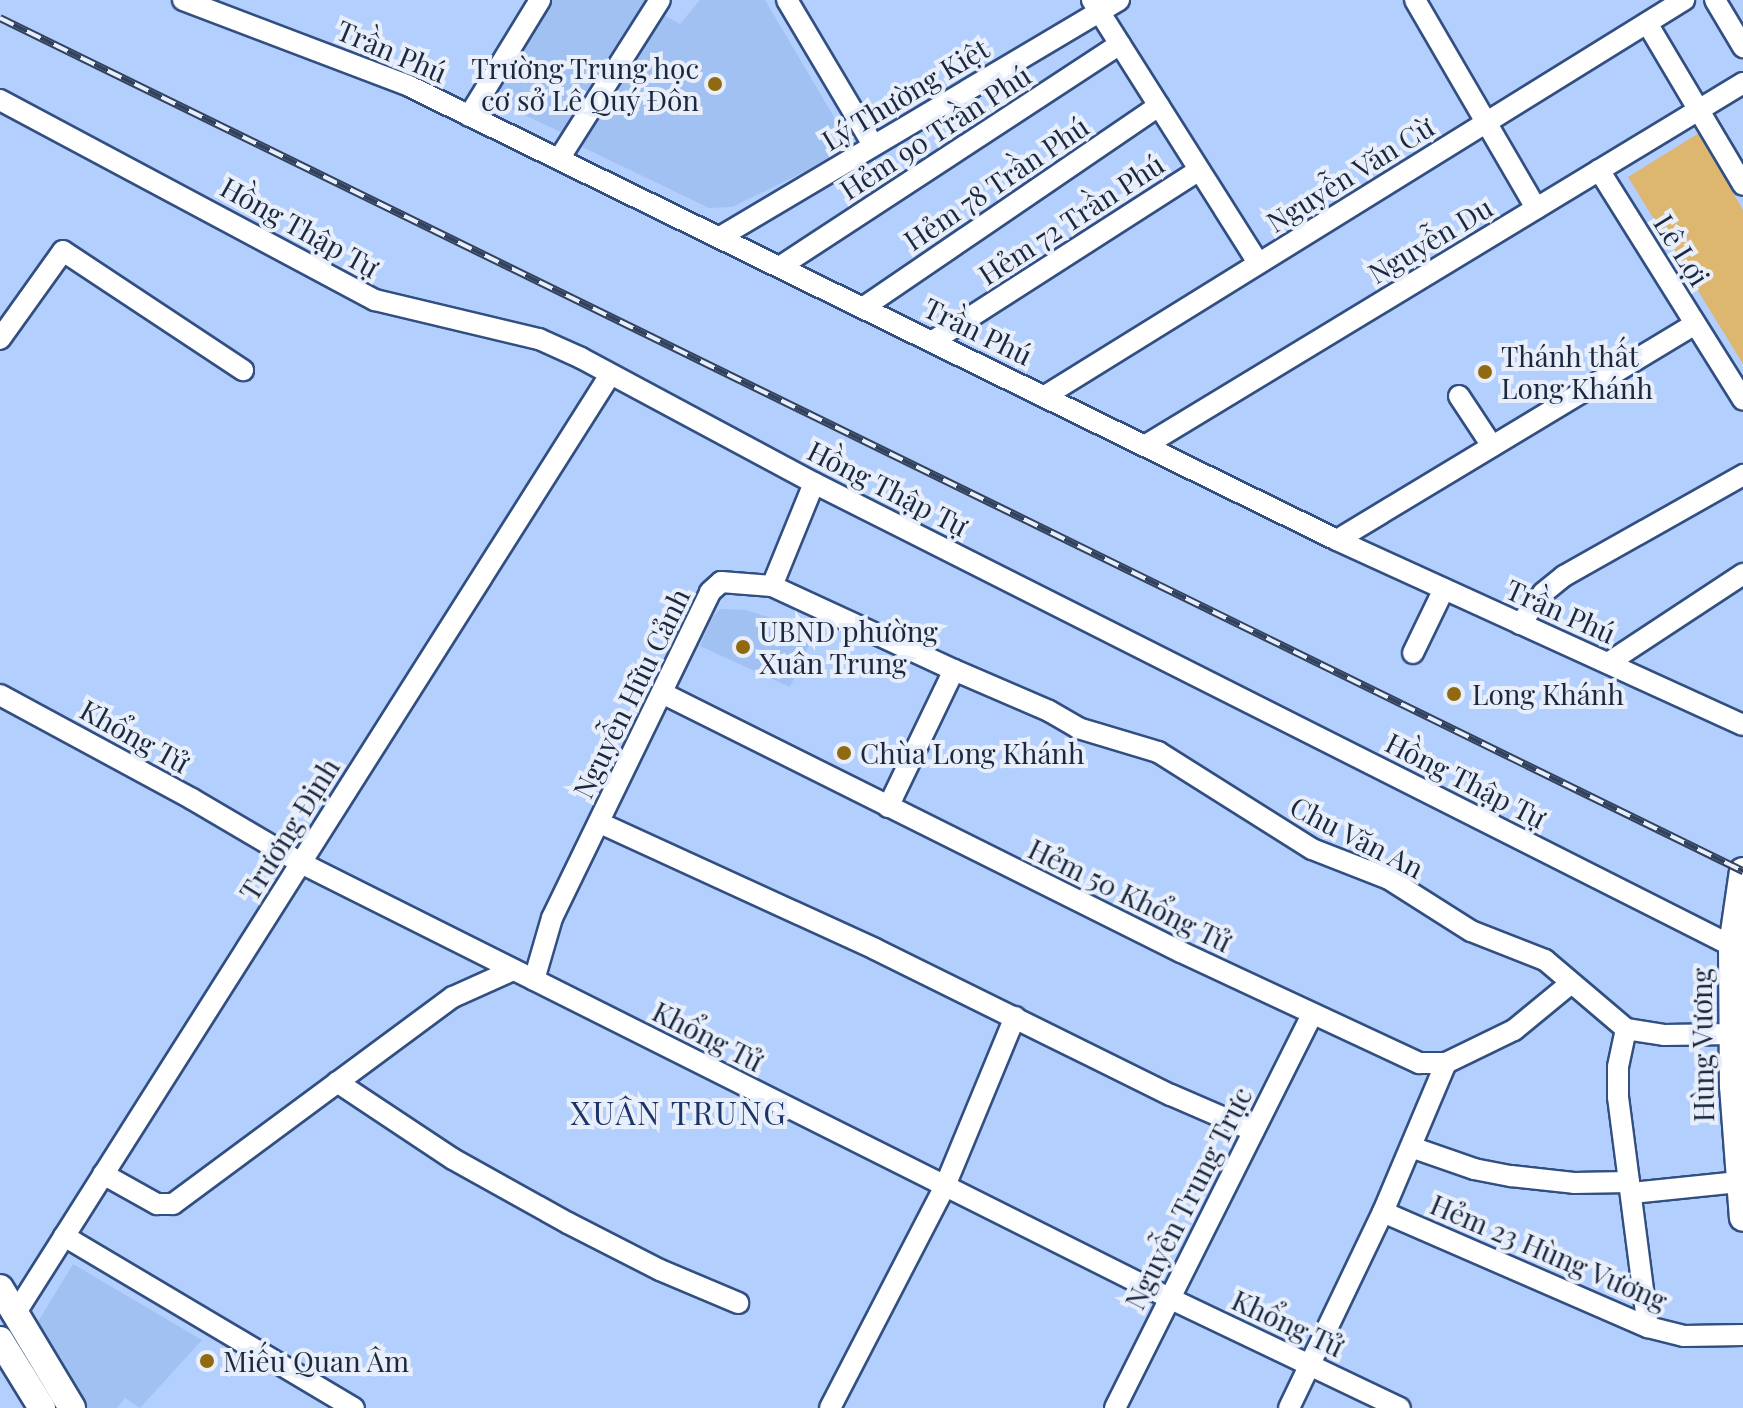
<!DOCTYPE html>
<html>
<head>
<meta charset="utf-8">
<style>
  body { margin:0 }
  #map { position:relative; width:1743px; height:1408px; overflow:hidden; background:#b3cffe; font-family:"Playfair Display",serif }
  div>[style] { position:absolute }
  .built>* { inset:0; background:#a2c1f3 }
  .green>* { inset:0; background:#ddb670 }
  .roads { filter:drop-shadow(2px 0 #324f82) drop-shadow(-2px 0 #324f82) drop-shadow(0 2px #324f82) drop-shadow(0 -2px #324f82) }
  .minor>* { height:20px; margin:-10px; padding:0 10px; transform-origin:10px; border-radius:10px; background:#fff }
  .major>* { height:26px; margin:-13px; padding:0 13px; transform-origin:13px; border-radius:13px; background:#fff }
  .rail>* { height:8px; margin-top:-4px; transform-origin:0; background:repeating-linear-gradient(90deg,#e8effb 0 15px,#32425c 0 30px); box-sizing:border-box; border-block:2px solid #32425c }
  .dots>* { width:22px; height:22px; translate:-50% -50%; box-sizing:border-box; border:4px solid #e8effb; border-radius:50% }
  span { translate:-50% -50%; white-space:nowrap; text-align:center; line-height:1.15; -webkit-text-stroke:8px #e8effb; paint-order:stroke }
  .street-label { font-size:28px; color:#1b283e }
  .poi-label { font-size:28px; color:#1b283e }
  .right { translate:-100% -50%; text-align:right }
  .left { translate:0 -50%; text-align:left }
  .quarter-label { font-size:32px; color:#193465; letter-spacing:2px }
</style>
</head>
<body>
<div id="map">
  <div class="built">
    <div style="clip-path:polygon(549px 0,652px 0,563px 133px,481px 95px)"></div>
    <div style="clip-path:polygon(700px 0,765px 0,850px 144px,808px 170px,732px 207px,709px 208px,578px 145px,660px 13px,680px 24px)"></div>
    <div style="clip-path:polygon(720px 609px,746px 610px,815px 632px,790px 687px,700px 646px,712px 618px)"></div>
    <div style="clip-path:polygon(73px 1264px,202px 1340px,140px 1408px,125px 1398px,117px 1408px,88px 1408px,36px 1325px)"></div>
  </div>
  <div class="green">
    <div style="clip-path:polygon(1699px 133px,1743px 210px,1743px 364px,1628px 177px)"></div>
  </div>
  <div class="roads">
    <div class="minor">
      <div style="left:183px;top:0;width:242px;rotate:20.8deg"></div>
      <div style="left:409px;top:86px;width:1033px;rotate:26.07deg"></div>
      <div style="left:1337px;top:540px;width:446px;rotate:24.5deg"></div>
      <div style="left:787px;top:0;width:169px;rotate:59.3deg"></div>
      <div style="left:1092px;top:0;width:311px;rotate:57.7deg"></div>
      <div style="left:1415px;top:0;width:241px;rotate:59.8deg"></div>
      <div style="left:1715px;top:0;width:55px;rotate:59.2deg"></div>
      <div style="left:1647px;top:23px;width:188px;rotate:59.3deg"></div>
      <div style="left:0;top:100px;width:425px;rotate:28.1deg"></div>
      <div style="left:375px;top:300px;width:169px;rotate:13.4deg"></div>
      <div style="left:539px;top:339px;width:46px;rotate:24.3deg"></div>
      <div style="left:581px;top:358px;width:264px;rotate:28.2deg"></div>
      <div style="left:814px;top:483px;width:1039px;rotate:26.76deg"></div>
      <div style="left:469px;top:116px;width:136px;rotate:-58.5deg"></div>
      <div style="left:559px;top:159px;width:188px;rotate:-57.6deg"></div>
      <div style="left:1599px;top:170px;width:271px;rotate:57.9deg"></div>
      <div style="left:720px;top:237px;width:464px;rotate:-30.7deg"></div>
      <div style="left:781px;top:266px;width:405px;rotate:-33.2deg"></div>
      <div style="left:864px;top:307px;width:357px;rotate:-34.3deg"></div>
      <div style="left:0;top:339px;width:108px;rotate:-54.4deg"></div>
      <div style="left:63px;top:251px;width:216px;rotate:33.5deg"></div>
      <div style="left:933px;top:341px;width:316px;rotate:-32.7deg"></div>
      <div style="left:1045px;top:396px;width:752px;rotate:-31.79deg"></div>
      <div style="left:1459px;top:396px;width:60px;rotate:56.6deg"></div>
      <div style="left:1146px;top:445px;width:698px;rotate:-31.23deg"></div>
      <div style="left:1337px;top:540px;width:418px;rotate:-31.1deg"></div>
      <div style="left:772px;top:586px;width:200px;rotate:24.8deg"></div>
      <div style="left:954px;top:670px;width:152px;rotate:115.7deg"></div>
      <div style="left:1520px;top:624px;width:39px;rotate:-53deg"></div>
      <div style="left:1543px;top:593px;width:27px;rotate:-39deg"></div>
      <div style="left:1564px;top:576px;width:206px;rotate:-29.4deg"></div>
      <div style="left:1413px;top:653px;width:71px;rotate:-64.2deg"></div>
      <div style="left:1608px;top:663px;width:162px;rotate:-33.4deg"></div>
      <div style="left:954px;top:670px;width:103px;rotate:23.3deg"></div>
      <div style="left:1049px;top:711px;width:34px;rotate:30deg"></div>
      <div style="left:1078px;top:728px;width:84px;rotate:16.7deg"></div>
      <div style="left:1158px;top:752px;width:182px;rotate:32.2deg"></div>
      <div style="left:1312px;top:849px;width:83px;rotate:21.3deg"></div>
      <div style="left:1389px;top:879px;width:97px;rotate:32.4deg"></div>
      <div style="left:1471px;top:931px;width:79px;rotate:21.4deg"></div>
      <div style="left:1545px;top:960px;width:106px;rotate:40.4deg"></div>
      <div style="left:1626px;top:1029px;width:38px;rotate:9deg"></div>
      <div style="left:1664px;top:1035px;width:69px;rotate:-0.8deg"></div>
      <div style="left:662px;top:693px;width:580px;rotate:26.52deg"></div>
      <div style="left:1181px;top:952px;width:263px;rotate:25deg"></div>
      <div style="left:1419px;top:1063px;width:27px"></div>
      <div style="left:1446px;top:1063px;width:76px;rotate:-25.9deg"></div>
      <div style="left:1514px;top:1030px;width:72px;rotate:-39.4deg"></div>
      <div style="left:0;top:695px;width:218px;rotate:28.4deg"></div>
      <div style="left:192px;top:799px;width:126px;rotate:30.4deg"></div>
      <div style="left:301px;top:863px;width:969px;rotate:26.62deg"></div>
      <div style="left:1167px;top:1297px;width:258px;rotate:25.5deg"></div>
      <div style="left:600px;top:823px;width:302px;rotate:24.6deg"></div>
      <div style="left:875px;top:949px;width:330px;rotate:26.3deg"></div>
      <div style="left:1171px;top:1095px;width:90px;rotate:23.4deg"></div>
      <div style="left:534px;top:980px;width:65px;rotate:-73.8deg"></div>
      <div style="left:552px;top:918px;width:362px;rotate:-64.1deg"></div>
      <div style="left:710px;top:592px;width:15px;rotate:-42deg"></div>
      <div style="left:721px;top:582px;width:51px;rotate:4.5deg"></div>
      <div style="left:772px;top:586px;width:111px;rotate:-67.8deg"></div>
      <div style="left:1626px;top:1029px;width:39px;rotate:102deg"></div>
      <div style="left:1618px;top:1067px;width:30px;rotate:90deg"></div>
      <div style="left:1618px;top:1097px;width:232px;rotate:82.6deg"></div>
      <div style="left:337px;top:1082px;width:139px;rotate:33.6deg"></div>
      <div style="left:453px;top:1159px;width:132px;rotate:29.1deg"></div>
      <div style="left:568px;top:1223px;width:103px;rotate:27.1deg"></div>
      <div style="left:660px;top:1270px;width:85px;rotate:22.9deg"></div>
      <div style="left:1411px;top:1147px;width:67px;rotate:19.2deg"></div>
      <div style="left:1474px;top:1169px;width:38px;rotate:11deg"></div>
      <div style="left:1511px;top:1176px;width:63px;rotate:6.3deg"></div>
      <div style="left:1574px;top:1183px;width:55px;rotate:-1deg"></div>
      <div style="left:103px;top:1174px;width:62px;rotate:29.1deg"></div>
      <div style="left:157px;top:1204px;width:16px"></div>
      <div style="left:173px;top:1204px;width:348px;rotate:-36.5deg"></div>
      <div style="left:453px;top:997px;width:66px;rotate:-24.2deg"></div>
      <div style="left:1632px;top:1193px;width:107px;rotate:-5.9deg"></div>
      <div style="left:1383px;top:1212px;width:289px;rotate:23.5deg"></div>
      <div style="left:1648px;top:1327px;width:37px;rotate:14deg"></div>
      <div style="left:1684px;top:1336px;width:59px;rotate:-1deg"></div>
      <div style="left:64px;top:1236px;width:337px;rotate:30.7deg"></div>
      <div style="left:15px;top:1314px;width:1112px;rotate:-57.64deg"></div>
      <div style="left:830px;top:1408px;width:250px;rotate:-62.6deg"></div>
      <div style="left:945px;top:1186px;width:183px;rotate:-67.5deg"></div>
      <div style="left:1115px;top:1408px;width:441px;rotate:-63.4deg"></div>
      <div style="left:1289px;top:1408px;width:217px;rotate:-64.4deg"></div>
      <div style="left:1383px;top:1212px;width:162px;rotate:-67.1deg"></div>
    </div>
    <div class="major">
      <div style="left:1743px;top:871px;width:76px;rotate:98.3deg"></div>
      <div style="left:1732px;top:946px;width:140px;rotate:89.6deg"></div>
      <div style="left:1733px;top:1086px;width:132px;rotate:85.7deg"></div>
      <div style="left:0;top:1288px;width:140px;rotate:59deg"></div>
      <div style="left:0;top:1340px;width:80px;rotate:58.3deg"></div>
    </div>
  </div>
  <div class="rail">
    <div style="left:0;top:18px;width:1941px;rotate:26.08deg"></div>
  </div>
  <div class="dots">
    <div style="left:715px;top:84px;background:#916910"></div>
    <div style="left:1485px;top:372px;background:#916910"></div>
    <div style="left:743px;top:647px;background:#916910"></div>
    <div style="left:1454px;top:694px;background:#916910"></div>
    <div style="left:844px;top:753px;background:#916910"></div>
    <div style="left:207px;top:1361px;background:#916910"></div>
  </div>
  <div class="street-label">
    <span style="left:392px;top:51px;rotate:23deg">Trần Phú</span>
    <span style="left:905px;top:94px;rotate:-31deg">Lý Thường Kiệt</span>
    <span style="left:935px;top:132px;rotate:-33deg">Hẻm 90 Trần Phú</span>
    <span style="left:1350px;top:174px;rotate:-32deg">Nguyễn Văn Cừ</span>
    <span style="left:996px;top:183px;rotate:-34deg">Hẻm 78 Trần Phú</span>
    <span style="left:1071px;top:219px;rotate:-33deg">Hẻm 72 Trần Phú</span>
    <span style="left:300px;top:227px;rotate:29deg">Hồng Thập Tự</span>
    <span style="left:1430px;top:240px;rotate:-31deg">Nguyễn Du</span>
    <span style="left:1682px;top:250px;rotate:58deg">Lê Lợi</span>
    <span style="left:978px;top:331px;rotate:26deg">Trần Phú</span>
    <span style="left:888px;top:488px;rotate:27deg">Hồng Thập Tự</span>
    <span style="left:1561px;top:611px;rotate:24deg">Trần Phú</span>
    <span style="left:631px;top:693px;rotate:-64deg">Nguyễn Hữu Cảnh</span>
    <span style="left:135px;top:736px;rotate:29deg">Khổng Tử</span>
    <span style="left:1466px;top:780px;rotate:27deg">Hồng Thập Tự</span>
    <span style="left:289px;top:829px;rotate:-58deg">Trương Định</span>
    <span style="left:1357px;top:837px;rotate:27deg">Chu Văn An</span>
    <span style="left:1130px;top:895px;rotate:26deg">Hẻm 50 Khổng Tử</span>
    <span style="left:708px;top:1036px;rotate:27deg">Khổng Tử</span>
    <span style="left:1702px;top:1045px;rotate:-91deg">Hùng Vương</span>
    <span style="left:1188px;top:1198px;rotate:-63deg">Nguyễn Trung Trực</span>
    <span style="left:1549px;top:1252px;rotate:23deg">Hẻm 23 Hùng Vương</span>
    <span style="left:1288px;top:1323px;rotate:25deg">Khổng Tử</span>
  </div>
  <div class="poi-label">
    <span class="right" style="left:699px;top:84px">Trường Trung học<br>cơ sở Lê Quý Đôn</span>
    <span class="left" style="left:1501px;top:372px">Thánh thất<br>Long Khánh</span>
    <span class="left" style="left:759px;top:647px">UBND phường<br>Xuân Trung</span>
    <span class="left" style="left:1472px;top:694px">Long Khánh</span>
    <span class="left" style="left:860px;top:753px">Chùa Long Khánh</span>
    <span class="left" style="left:223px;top:1361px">Miếu Quan Âm</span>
  </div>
  <div class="quarter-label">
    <span style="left:679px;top:1112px">XUÂN TRUNG</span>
  </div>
</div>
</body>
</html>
